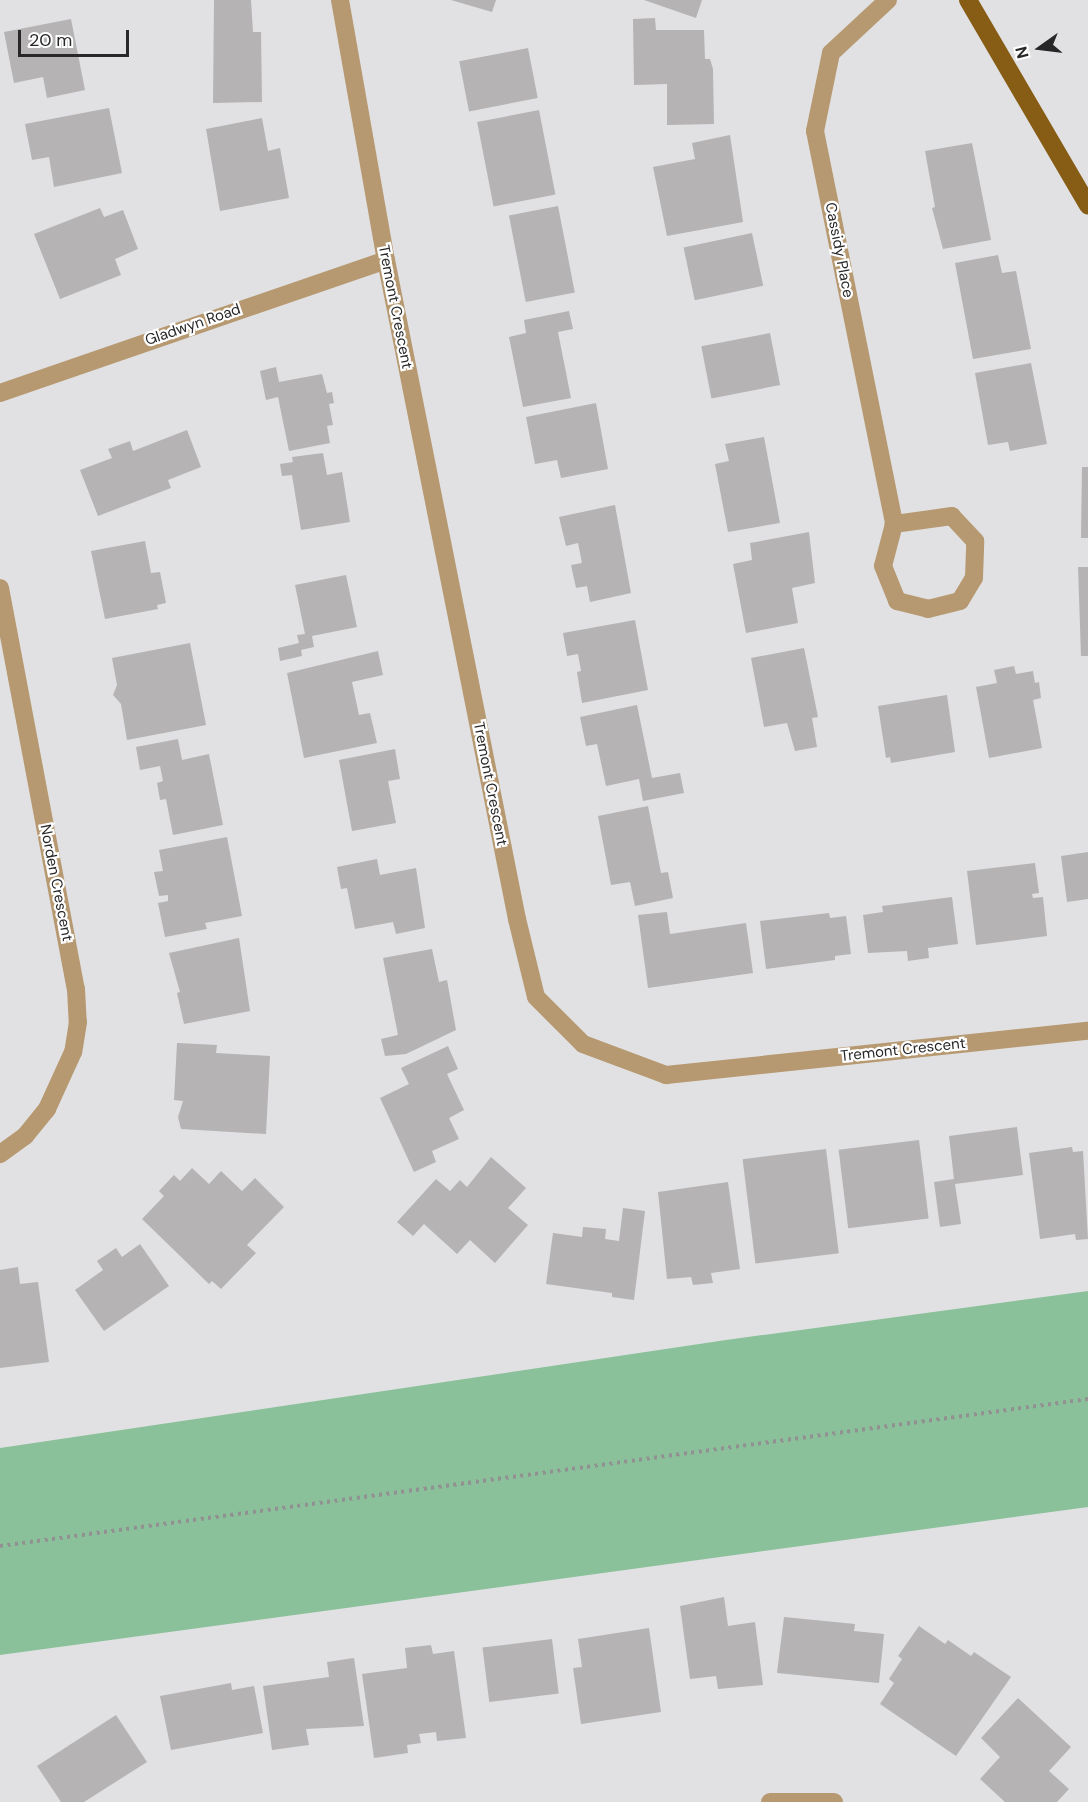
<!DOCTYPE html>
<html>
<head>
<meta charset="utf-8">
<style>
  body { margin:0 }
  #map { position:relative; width:1088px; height:1802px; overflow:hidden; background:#e1e1e3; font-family:"DM Sans",sans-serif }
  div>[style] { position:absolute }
  .green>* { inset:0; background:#8bc19a }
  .building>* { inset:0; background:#b5b3b3; transform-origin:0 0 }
  .path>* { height:4px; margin-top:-2px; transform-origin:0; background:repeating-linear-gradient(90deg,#919192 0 3px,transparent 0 7.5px) }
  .minor>* { height:18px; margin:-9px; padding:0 9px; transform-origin:9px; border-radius:9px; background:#b69970 }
  .major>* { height:18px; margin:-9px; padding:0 9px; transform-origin:9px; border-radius:9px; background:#875d15 }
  span { translate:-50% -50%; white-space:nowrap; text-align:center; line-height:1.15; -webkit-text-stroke:4.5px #fff; paint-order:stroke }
  .street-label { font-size:15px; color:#282828 }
  .north { position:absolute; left:1010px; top:18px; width:60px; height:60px; -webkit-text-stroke:4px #fff; paint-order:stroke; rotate:256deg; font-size:16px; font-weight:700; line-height:24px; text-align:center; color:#282828 }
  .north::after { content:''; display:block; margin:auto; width:21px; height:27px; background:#282828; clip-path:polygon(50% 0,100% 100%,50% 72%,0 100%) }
  .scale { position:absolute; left:18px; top:30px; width:111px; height:27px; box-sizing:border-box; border:3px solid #282828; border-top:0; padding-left:8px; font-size:18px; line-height:21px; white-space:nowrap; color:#282828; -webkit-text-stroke:4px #fff; paint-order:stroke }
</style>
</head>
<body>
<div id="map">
  <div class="green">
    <div style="clip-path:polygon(1088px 1291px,1088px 1507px,0 1655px,0 1448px,726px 1340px)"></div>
  </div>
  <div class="building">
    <div style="clip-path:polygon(214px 0,251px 0,253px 32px,261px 32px,262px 102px,213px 103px)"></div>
    <div style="clip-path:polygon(451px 0,496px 0,492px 12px)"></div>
    <div style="clip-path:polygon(644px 0,702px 0,696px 18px)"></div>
    <div style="clip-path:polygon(655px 18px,656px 30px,704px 30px,705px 59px,710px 59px,713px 69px,714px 124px,667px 125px,667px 84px,634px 85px,633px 19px)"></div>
    <div style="clip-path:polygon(71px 19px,85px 90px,47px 98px,43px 77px,14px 83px,4px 32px)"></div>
    <div style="left:528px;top:48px;width:51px;height:70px;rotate:79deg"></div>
    <div style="clip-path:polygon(109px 108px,122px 173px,54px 187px,49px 157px,32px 160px,25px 124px)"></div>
    <div style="left:539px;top:110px;width:86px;height:63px;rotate:79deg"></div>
    <div style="clip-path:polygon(262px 118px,268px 151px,280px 148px,289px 198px,220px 211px,206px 129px)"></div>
    <div style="clip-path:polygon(730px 135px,743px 222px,667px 236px,653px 167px,695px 159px,692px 143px)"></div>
    <div style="clip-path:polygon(972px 143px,991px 240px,943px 249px,932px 208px,935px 207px,925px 151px)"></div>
    <div style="left:558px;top:206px;width:88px;height:50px;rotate:79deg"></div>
    <div style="clip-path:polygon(100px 208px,104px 217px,123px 210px,138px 249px,115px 259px,121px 275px,60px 299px,34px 234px)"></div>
    <div style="left:752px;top:233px;width:54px;height:70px;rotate:78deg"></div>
    <div style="clip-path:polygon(998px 255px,1002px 273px,1016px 271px,1031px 349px,973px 359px,955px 263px)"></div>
    <div style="clip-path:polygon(569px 311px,573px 329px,558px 332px,571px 398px,523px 407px,509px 337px,526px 333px,524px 320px)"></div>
    <div style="left:770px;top:333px;width:53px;height:70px;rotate:79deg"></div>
    <div style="clip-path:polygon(1031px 363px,1047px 444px,1010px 451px,1008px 442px,988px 445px,975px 373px)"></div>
    <div style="clip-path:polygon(276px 367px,279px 382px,322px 374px,327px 393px,332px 392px,334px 403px,329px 404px,333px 425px,327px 426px,330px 443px,289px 451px,278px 397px,266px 400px,260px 371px)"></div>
    <div style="clip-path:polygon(596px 403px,608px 469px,561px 478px,557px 460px,535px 464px,526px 417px)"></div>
    <div style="clip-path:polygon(187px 430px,201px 467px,168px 480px,171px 488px,98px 516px,80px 470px,112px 458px,108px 449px,130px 441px,133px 451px)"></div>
    <div style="clip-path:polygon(764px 437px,780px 523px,728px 532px,715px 464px,729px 461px,725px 444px)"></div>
    <div style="clip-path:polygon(323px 453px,327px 475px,342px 472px,350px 522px,301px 530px,292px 475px,282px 476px,280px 464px,293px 462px,292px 457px)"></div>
    <div style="clip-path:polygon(1082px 467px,1088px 467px,1088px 538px,1081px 538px)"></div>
    <div style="clip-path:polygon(615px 505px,631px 593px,590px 602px,587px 586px,576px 588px,571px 565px,582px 563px,578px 543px,566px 546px,559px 517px)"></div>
    <div style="clip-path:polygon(809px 532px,815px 583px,792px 588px,798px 623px,746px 633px,733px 564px,752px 560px,750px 543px)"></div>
    <div style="clip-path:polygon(145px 541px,151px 573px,160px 572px,166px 603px,157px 605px,158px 609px,105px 619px,91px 551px)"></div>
    <div style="clip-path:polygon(1078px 567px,1088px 567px,1088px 656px,1081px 656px)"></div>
    <div style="clip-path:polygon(346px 575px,357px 627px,312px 636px,314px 647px,301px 650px,302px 656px,280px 661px,278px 648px,299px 643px,297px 635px,305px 634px,295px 585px)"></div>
    <div style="clip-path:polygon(635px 620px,648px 690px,582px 703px,577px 672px,581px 671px,578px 654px,567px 656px,563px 633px)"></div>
    <div style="clip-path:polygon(190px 643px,206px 725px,127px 740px,121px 704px,113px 695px,117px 685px,112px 658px)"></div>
    <div style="clip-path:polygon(804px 648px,818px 717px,812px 718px,817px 747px,795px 751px,787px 723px,764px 727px,751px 658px)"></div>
    <div style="clip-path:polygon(378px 651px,383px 675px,352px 682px,359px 715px,370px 713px,377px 743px,304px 758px,287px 673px)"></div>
    <div style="clip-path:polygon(1014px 666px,1016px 674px,1033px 671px,1035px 683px,1039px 682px,1041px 698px,1033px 700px,1042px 748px,989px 758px,976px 687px,997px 683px,994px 670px)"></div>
    <div style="clip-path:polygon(947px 695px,955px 752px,891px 763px,890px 757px,886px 758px,878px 706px)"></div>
    <div style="clip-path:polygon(637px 705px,652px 778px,680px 773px,684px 793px,643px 801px,639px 779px,606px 786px,597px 744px,586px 746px,580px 717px)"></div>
    <div style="clip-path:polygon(178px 739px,182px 760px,209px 754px,223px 825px,173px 835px,166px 799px,160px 800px,157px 783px,163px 781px,160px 766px,140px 770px,136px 747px)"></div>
    <div style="clip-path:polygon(395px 749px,400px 779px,388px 781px,396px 823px,352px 831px,339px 760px)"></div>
    <div style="clip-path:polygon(648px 806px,661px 873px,668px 872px,673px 898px,635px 906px,630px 882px,611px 885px,598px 816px)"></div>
    <div style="clip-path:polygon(227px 837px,242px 916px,205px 923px,207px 929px,165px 937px,158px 903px,168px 901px,168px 895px,159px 896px,154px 872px,163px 871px,159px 850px)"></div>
    <div style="clip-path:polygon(1088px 852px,1088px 899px,1067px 902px,1061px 856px)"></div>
    <div style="clip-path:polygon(377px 859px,380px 875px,416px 868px,425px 928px,396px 934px,393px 922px,355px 929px,347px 888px,341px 889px,337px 867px)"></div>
    <div style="clip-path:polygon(1035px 863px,1039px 893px,1032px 894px,1033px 898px,1043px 897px,1047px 936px,976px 945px,967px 871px)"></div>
    <div style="clip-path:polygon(952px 897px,958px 944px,928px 948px,929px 958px,908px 961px,907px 951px,868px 953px,863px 915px,883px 912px,882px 906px)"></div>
    <div style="clip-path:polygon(667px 912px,670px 934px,746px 923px,753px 973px,648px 988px,638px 915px)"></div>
    <div style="clip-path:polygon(829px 913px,830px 918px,846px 916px,851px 954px,835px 956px,835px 960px,766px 969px,760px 921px)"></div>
    <div style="clip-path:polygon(239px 938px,250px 1011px,184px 1024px,177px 993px,180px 992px,169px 953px)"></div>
    <div style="clip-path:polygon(432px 949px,439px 982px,447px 980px,456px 1030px,406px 1054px,385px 1056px,381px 1039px,398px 1035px,383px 958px)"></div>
    <div style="clip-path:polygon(177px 1043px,217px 1045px,216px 1053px,270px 1056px,266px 1134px,181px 1129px,178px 1117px,183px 1101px,174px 1100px)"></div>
    <div style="clip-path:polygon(448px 1046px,458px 1069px,447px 1074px,464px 1110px,449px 1118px,459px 1139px,432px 1151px,436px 1162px,414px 1172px,380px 1098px,409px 1084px,401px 1068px)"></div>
    <div style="clip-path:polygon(1017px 1127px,1023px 1175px,955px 1184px,961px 1224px,940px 1227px,934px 1182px,954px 1179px,949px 1136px)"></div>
    <div style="left:919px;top:1140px;width:79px;height:81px;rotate:83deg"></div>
    <div style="clip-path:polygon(1072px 1147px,1073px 1152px,1083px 1151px,1088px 1239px,1076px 1240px,1075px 1234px,1040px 1239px,1029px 1153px)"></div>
    <div style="left:826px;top:1149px;width:105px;height:84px;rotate:83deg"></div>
    <div style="clip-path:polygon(491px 1157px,526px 1188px,508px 1208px,528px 1225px,495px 1263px,470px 1240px,457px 1254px,424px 1224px,413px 1236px,397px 1222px,436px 1179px,450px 1191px,460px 1180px,467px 1187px)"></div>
    <div style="clip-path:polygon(192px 1168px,209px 1184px,221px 1171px,242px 1191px,255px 1178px,284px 1207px,247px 1245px,256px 1253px,221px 1289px,212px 1281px,209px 1284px,142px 1219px,164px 1196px,159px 1191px,174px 1175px,180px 1181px)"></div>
    <div style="clip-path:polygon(728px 1182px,740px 1269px,711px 1273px,713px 1283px,693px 1285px,691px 1277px,667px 1279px,658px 1192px)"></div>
    <div style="clip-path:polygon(623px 1208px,645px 1211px,634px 1300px,612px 1297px,612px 1293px,546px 1284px,553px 1233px,582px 1237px,583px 1227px,606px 1229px,605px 1239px,619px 1241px)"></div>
    <div style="clip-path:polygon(140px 1244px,169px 1286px,104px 1331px,75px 1290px,103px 1270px,97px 1261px,116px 1248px,122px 1257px)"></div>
    <div style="clip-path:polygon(18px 1267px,20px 1284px,38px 1282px,49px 1362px,0 1368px,0 1270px)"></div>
    <div style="clip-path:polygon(724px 1597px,728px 1626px,755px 1622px,763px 1685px,718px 1689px,716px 1676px,690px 1679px,680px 1606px)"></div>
    <div style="clip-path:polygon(784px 1617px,855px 1624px,854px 1631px,884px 1634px,879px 1683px,777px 1673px)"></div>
    <div style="clip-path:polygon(919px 1626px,945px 1644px,948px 1640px,971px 1656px,974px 1652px,1011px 1677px,956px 1756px,880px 1704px,894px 1683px,889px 1679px,902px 1659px,898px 1656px)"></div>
    <div style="clip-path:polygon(649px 1628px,661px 1712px,581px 1724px,573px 1668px,582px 1667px,578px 1639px)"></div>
    <div style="left:552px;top:1639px;width:55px;height:70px;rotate:83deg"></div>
    <div style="clip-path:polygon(431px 1645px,433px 1654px,454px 1651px,466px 1738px,437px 1741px,436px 1732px,419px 1734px,421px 1743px,407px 1745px,408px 1753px,374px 1758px,362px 1674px,407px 1668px,405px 1648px)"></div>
    <div style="clip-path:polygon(354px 1658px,364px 1726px,306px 1729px,309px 1745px,272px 1750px,263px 1686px,329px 1677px,327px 1662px)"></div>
    <div style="clip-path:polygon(231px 1683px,232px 1690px,254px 1686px,263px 1733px,171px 1750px,160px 1696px)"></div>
    <div style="clip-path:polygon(1018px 1698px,1071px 1747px,1049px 1771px,1069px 1789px,1057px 1802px,1005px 1802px,980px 1779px,1000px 1757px,981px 1738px)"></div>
    <div style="clip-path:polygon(116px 1715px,147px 1762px,84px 1802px,61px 1802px,37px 1766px)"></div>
  </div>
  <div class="path">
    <div style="left:0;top:1546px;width:1098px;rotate:-7.69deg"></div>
  </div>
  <div class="minor">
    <div style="left:340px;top:0;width:264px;rotate:80deg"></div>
    <div style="left:386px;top:260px;width:672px;rotate:78.76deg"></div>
    <div style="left:517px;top:919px;width:80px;rotate:76.3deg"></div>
    <div style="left:536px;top:997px;width:66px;rotate:45deg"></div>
    <div style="left:583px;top:1044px;width:89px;rotate:20.5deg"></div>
    <div style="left:666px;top:1075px;width:424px;rotate:-6deg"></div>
    <div style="left:888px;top:0;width:78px;rotate:137.1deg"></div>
    <div style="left:831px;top:53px;width:80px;rotate:101.6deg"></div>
    <div style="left:815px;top:131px;width:401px;rotate:78.6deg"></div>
    <div style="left:894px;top:524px;width:43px;rotate:104.7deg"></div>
    <div style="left:883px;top:566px;width:38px;rotate:68deg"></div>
    <div style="left:897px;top:601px;width:32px;rotate:14deg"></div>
    <div style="left:928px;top:609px;width:33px;rotate:-14deg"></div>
    <div style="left:960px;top:601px;width:27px;rotate:-59deg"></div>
    <div style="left:974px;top:578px;width:37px;rotate:-88deg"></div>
    <div style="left:975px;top:541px;width:34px;rotate:-133deg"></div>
    <div style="left:952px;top:516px;width:59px;rotate:172.1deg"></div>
    <div style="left:0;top:393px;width:408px;rotate:-19deg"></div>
    <div style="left:0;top:588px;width:408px;rotate:79.3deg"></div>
    <div style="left:76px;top:989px;width:33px;rotate:87deg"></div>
    <div style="left:78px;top:1022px;width:30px;rotate:99deg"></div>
    <div style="left:73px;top:1052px;width:63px;rotate:114.5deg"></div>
    <div style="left:47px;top:1109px;width:35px;rotate:129deg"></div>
    <div style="left:25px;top:1136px;width:31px;rotate:144deg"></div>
    <div style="left:770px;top:1802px;width:64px"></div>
  </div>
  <div class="major">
    <div style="left:968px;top:0;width:238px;rotate:59.7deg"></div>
  </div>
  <div class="street-label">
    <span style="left:839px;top:250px;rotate:79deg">Cassidy Place</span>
    <span style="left:395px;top:307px;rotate:79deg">Tremont Crescent</span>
    <span style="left:193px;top:325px;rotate:-19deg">Gladwyn Road</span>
    <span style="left:490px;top:784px;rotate:79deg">Tremont Crescent</span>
    <span style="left:56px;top:883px;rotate:79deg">Norden Crescent</span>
    <span style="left:903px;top:1050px;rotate:-6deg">Tremont Crescent</span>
  </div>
  <div class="north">N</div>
  <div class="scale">20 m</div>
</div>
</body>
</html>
